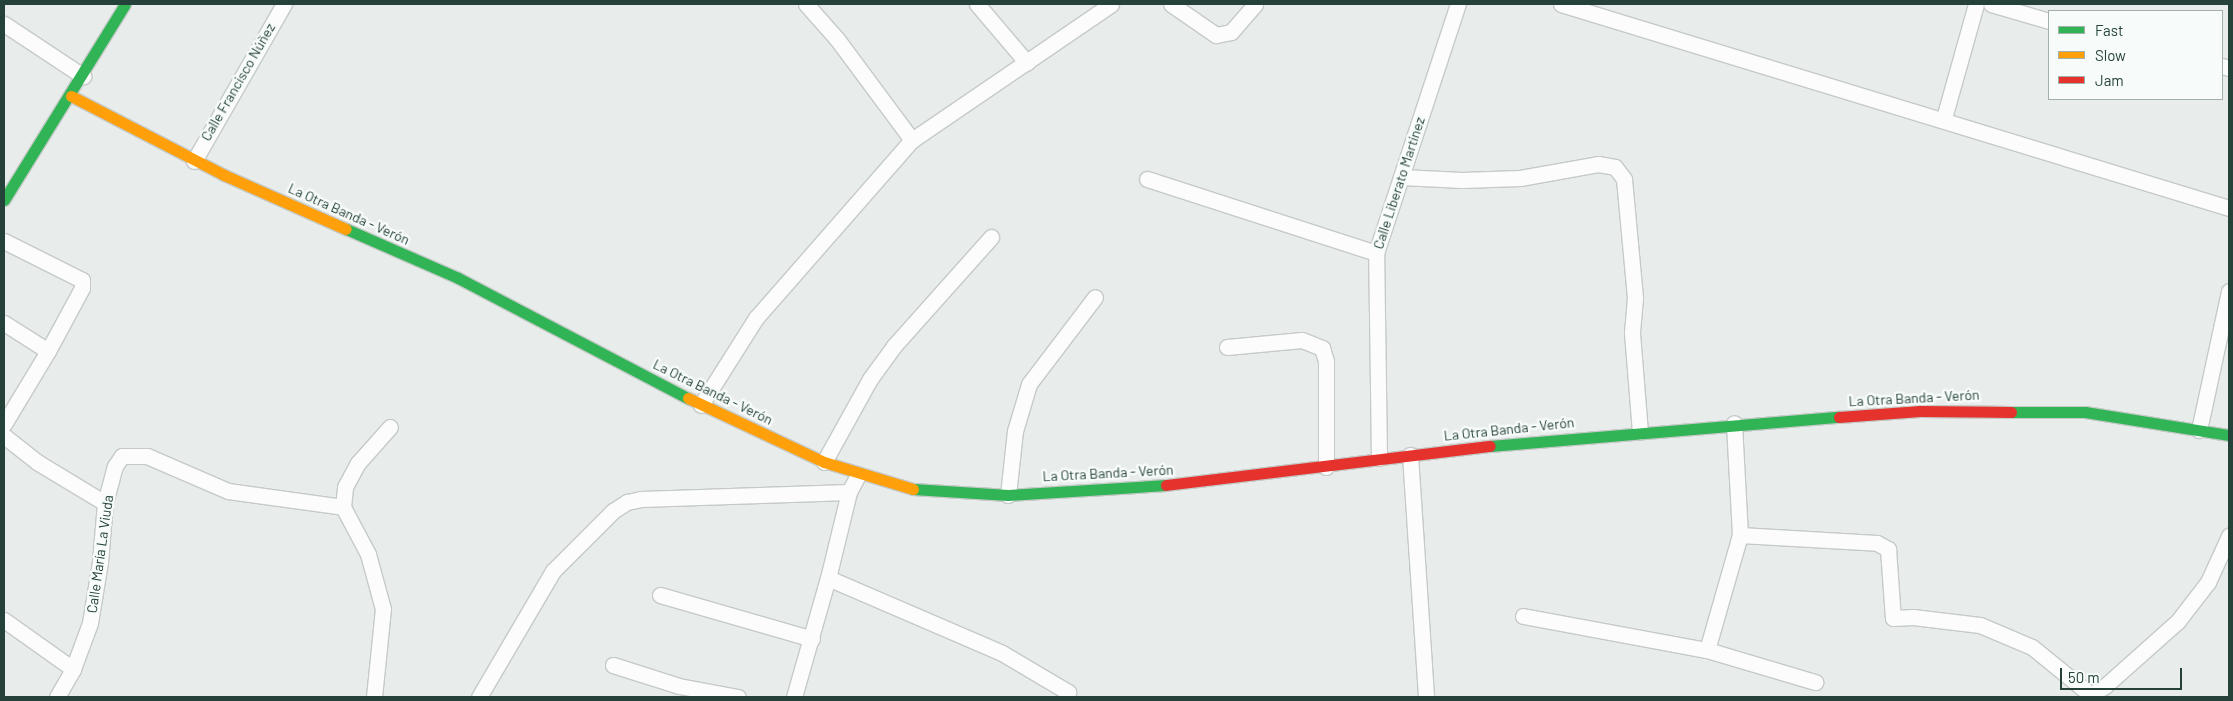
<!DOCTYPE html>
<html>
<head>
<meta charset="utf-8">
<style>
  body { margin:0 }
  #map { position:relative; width:2233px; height:701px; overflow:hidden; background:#e8edeb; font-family:Barlow,sans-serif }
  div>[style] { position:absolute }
  .roads { filter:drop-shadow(1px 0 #c5cac8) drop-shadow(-1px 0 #c5cac8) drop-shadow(0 1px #c5cac8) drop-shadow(0 -1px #c5cac8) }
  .street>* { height:15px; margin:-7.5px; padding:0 7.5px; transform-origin:7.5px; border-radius:7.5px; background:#fcfcfc }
  .fast>* { height:11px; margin:-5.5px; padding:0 5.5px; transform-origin:5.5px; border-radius:5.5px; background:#30b455 }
  .slow>* { height:11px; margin:-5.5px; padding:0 5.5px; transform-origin:5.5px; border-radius:5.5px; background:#ff9f0a }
  .jam>* { height:11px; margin:-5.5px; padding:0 5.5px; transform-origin:5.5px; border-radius:5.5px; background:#e5322d }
  span { translate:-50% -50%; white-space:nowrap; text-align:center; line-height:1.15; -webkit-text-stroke:5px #f7fbf9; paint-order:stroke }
  .street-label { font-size:14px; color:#24423a }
  .frame { position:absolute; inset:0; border:5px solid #24423a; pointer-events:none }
  .legend { position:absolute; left:2048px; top:10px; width:175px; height:90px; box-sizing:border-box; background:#f7fbf9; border:1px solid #a3b1ad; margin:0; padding:6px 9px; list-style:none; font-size:15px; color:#24423a }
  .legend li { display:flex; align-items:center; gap:10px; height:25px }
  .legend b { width:25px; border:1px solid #a3b1ad }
  .scale { position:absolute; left:2060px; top:668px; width:122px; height:22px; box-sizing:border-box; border:2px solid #24423a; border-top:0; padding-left:6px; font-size:15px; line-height:18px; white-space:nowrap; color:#24423a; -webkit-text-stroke:4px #f7fbf9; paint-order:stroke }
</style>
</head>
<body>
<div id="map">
  <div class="roads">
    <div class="street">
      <div style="left:806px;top:4px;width:47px;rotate:48.5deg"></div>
      <div style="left:837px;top:39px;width:126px;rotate:53.4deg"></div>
      <div style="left:977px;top:4px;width:77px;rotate:49.7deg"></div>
      <div style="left:1171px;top:4px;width:55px;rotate:34.6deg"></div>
      <div style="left:1216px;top:35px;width:15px;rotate:-11deg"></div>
      <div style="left:1231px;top:32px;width:37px;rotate:-49deg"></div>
      <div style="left:1561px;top:4px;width:698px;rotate:16.98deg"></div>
      <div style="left:1991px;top:4px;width:60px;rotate:16.3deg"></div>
      <div style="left:4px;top:24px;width:95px;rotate:33.4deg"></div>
      <div style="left:2222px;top:66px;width:7px;rotate:16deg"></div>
      <div style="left:1944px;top:118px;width:118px;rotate:-74.3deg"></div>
      <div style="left:194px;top:161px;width:181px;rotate:-60.2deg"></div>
      <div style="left:1401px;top:177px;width:61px;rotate:2.8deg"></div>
      <div style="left:1462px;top:180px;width:58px;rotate:-2deg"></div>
      <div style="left:1520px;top:178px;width:79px;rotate:-10.2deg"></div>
      <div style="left:1598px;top:164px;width:17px;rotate:10deg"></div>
      <div style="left:1615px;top:167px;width:15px;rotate:53deg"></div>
      <div style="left:1624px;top:179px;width:120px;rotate:84.7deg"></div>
      <div style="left:1635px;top:298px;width:35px;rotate:95deg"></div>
      <div style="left:1632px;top:333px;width:99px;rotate:85.4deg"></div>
      <div style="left:1147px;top:179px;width:241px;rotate:17.9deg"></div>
      <div style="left:4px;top:241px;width:87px;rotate:26.6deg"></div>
      <div style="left:82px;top:280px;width:8px;rotate:90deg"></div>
      <div style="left:82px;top:288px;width:72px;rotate:118.4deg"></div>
      <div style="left:48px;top:351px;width:85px;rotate:121.1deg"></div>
      <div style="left:4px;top:323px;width:52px;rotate:32.5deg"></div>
      <div style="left:1227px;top:347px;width:75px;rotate:-5.3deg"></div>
      <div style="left:1302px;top:340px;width:22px;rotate:22deg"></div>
      <div style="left:1322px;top:348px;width:14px;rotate:73deg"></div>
      <div style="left:1326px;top:361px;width:106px;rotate:90deg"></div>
      <div style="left:701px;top:405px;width:103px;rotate:-57.7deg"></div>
      <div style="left:756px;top:318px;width:237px;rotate:-48.8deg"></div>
      <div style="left:912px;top:140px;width:241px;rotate:-34.3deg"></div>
      <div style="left:2199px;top:430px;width:142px;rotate:-77.8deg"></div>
      <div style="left:4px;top:436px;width:42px;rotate:38.2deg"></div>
      <div style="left:37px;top:462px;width:79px;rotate:31.1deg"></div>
      <div style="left:1410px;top:455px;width:243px;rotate:86.2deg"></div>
      <div style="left:1379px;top:458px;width:205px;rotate:-90.8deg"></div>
      <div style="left:1376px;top:253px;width:262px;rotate:-71.8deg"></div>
      <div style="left:824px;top:462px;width:95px;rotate:-61deg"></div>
      <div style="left:870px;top:379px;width:41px;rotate:-54deg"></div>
      <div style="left:894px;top:346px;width:146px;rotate:-48.3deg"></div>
      <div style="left:849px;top:492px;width:89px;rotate:103.7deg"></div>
      <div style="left:828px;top:578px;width:189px;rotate:23.3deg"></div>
      <div style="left:1002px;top:653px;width:77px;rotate:30.6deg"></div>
      <div style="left:1068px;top:692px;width:5px;rotate:112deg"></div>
      <div style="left:1008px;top:495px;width:64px;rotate:-83.8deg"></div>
      <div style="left:1015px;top:431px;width:49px;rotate:-73.4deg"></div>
      <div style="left:1029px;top:384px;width:109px;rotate:-52.8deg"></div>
      <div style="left:1740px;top:535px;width:137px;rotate:3.3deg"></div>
      <div style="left:1877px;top:543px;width:13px;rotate:29deg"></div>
      <div style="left:1888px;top:549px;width:69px;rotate:85.9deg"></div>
      <div style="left:1893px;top:618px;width:20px;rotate:-3deg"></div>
      <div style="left:1913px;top:617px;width:67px;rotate:6.8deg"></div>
      <div style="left:1980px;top:625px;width:56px;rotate:22.9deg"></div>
      <div style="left:2032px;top:647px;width:77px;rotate:39.2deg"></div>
      <div style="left:660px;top:595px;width:158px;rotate:16.1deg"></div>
      <div style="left:1523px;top:616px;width:187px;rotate:10.5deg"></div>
      <div style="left:1707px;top:650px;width:113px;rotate:16.5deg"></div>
      <div style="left:4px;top:620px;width:85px;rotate:35.4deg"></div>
      <div style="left:1707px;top:650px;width:120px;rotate:-74deg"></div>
      <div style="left:1740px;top:535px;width:112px;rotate:-93.1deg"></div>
      <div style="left:613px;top:665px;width:69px;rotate:17.7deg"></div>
      <div style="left:679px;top:686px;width:60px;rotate:10.6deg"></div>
      <div style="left:57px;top:697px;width:32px;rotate:-60deg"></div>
      <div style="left:73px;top:669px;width:49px;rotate:-69.7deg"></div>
      <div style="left:90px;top:623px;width:62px;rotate:-80.7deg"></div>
      <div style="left:100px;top:562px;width:59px;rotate:-85.2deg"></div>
      <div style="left:105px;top:503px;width:38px;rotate:-75deg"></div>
      <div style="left:115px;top:466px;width:12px;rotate:-55deg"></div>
      <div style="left:122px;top:456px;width:25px"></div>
      <div style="left:147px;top:456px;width:88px;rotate:23.4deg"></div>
      <div style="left:228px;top:491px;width:116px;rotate:7.9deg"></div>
      <div style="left:374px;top:697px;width:88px;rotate:-84.2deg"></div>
      <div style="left:383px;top:609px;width:57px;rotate:-105.3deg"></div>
      <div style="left:368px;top:554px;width:53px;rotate:-118deg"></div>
      <div style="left:343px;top:507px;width:20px;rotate:-84deg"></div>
      <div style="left:345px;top:487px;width:27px;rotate:-62deg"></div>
      <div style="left:358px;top:463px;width:48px;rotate:-48.4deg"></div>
      <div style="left:479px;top:697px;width:146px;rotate:-59.6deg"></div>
      <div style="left:553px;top:571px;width:85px;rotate:-45deg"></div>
      <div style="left:613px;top:511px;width:17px;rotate:-33deg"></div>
      <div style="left:627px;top:502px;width:14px;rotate:-12deg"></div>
      <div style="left:641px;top:499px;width:208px;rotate:-1.9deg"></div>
      <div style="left:849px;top:492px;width:19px;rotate:-62deg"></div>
      <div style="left:794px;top:697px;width:124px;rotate:-74.1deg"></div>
      <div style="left:2087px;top:697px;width:21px;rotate:-31deg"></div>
      <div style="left:2105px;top:686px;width:98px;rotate:-41.7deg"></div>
      <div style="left:2178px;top:621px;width:49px;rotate:-52.4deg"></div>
      <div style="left:2208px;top:582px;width:51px;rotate:-65.5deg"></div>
    </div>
    <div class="fast">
      <div style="left:4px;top:200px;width:230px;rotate:-58.3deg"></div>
      <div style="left:346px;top:229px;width:122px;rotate:23.6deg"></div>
      <div style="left:458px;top:278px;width:259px;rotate:27.6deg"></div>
      <div style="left:2011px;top:412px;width:74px"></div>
      <div style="left:2085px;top:412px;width:146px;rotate:9.1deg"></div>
      <div style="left:1490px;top:446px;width:350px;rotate:-4.8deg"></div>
      <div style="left:913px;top:489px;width:95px;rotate:3.6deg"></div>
      <div style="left:1008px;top:495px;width:158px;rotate:-3.6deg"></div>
    </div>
    <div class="slow">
      <div style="left:71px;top:96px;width:172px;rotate:27.3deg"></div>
      <div style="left:224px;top:175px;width:133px;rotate:23.9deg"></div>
      <div style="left:688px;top:398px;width:150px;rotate:25.2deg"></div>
      <div style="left:824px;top:462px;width:93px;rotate:16.9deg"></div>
    </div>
    <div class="jam">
      <div style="left:1839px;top:417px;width:81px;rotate:-4.2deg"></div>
      <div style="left:1920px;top:411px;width:91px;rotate:0.6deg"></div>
      <div style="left:1166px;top:485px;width:326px;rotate:-6.9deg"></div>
    </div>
  </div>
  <div class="street-label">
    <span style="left:238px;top:82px;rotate:-60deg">Calle Francisco Núñez</span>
    <span style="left:1399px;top:183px;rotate:-72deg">Calle Liberato Martínez</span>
    <span style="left:349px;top:214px;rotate:24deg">La Otra Banda - Verón</span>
    <span style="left:713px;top:392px;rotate:26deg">La Otra Banda - Verón</span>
    <span style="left:1914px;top:398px;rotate:-3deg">La Otra Banda - Verón</span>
    <span style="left:1509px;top:429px;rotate:-6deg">La Otra Banda - Verón</span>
    <span style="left:1108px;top:473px;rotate:-3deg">La Otra Banda - Verón</span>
    <span style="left:100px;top:554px;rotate:-82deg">Calle María La Viuda</span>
  </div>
  <div class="frame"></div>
  <ul class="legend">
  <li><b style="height:6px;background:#30b455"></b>Fast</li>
  <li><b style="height:6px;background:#ff9f0a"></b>Slow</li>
  <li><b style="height:6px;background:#e5322d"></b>Jam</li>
  </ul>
  <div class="scale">50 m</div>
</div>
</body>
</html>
